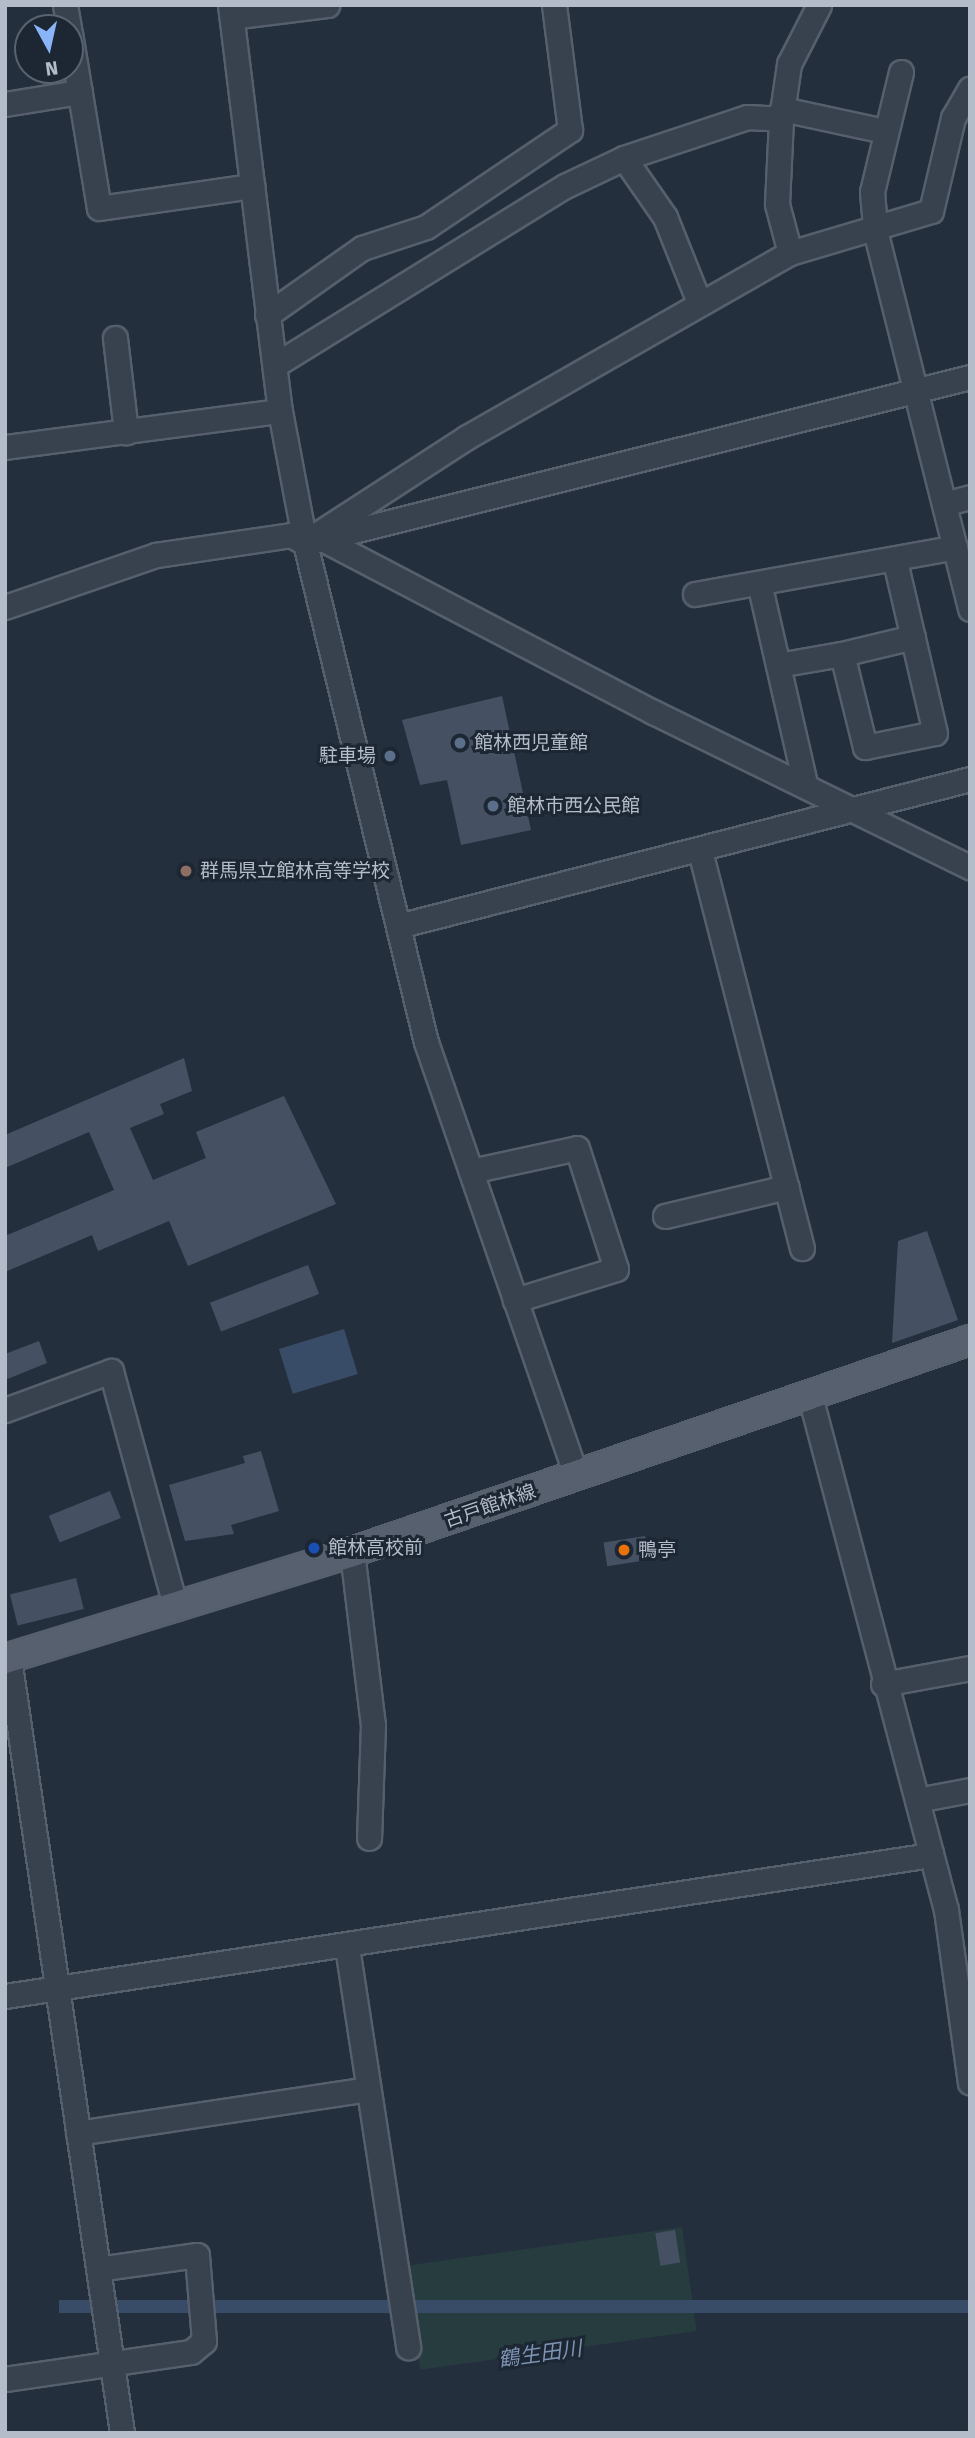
<!DOCTYPE html>
<html>
<head>
<meta charset="utf-8">
<style>
  body { margin:0 }
  #map { position:relative; width:975px; height:2438px; overflow:hidden; background:#242f3e; font-family:"Fira Sans","Noto Sans JP",sans-serif }
  div>[style] { position:absolute }
  .green>* { inset:0; background:#263c3f; transform-origin:0 0 }
  .water>* { inset:0; background:#394c67; transform-origin:0 0 }
  .building>* { inset:0; background:#455162; transform-origin:0 0 }
  .roads { filter:drop-shadow(2px 0 #565f6c) drop-shadow(-2px 0 #565f6c) drop-shadow(0 2px #565f6c) drop-shadow(0 -2px #565f6c) }
  .minor>* { height:23px; margin:-11.5px; padding:0 11.5px; transform-origin:11.5px; border-radius:11.5px; background:#38414e }
  .major>* { height:28px; margin:-14px; padding:0 14px; transform-origin:14px; border-radius:14px; background:#56606e }
  .dots>* { width:19px; height:19px; translate:-50% -50%; box-sizing:border-box; border:4px solid #1d2633; border-radius:50% }
  span { translate:-50% -50%; white-space:nowrap; text-align:center; line-height:1.15; -webkit-text-stroke:6px #1d2633; paint-order:stroke }
  .poi-label { font-size:19px; color:#b4bcc9 }
  .left { translate:0 -50%; text-align:left }
  .right { translate:-100% -50%; text-align:right }
  .street-label { font-size:19px; color:#b4bcc9 }
  .water-label { font-size:21px; color:#7c92b1; font-style:italic }
  .frame { position:absolute; inset:0; border:7px solid #b4bcc9; pointer-events:none }
  .north { position:absolute; left:14px; top:14px; width:70px; height:70px; box-sizing:border-box; background:#1d2633; border:2px solid #59626f; border-radius:50%; rotate:172deg; font-size:19px; font-weight:700; line-height:28px; text-align:center; color:#b4bcc9 }
  .north::after { content:''; display:block; margin:auto; width:24px; height:32px; background:#8ab4f8; clip-path:polygon(50% 0,100% 100%,50% 72%,0 100%) }
</style>
</head>
<body>
<div id="map">
  <div class="green">
    <div style="left:682px;top:2227px;width:105px;height:279px;rotate:82deg"></div>
  </div>
  <div class="water">
    <div style="left:344px;top:1329px;width:47px;height:68px;rotate:73deg"></div>
    <div style="left:970px;top:2300px;width:13px;height:911px;rotate:90deg"></div>
  </div>
  <div class="building">
    <div style="clip-path:polygon(502px 696px,531px 830px,461px 845px,447px 780px,420px 785px,402px 720px)"></div>
    <div style="clip-path:polygon(184px 1058px,192px 1091px,160px 1104px,164px 1114px,130px 1128px,153px 1180px,206px 1158px,196px 1132px,284px 1096px,336px 1204px,188px 1266px,169px 1221px,98px 1251px,92px 1235px,5px 1272px,5px 1236px,114px 1190px,89px 1132px,5px 1168px,5px 1135px)"></div>
    <div style="clip-path:polygon(927px 1231px,958px 1320px,892px 1343px,898px 1241px)"></div>
    <div style="left:308px;top:1265px;width:31px;height:105px;rotate:69deg"></div>
    <div style="clip-path:polygon(39px 1341px,47px 1363px,5px 1380px,5px 1354px)"></div>
    <div style="clip-path:polygon(261px 1451px,279px 1511px,231px 1525px,234px 1534px,185px 1541px,169px 1485px,245px 1463px,243px 1456px)"></div>
    <div style="left:110px;top:1491px;width:29px;height:66px;rotate:68deg"></div>
    <div style="left:645px;top:1536px;width:24px;height:42px;rotate:81deg"></div>
    <div style="left:76px;top:1578px;width:32px;height:68px;rotate:76deg"></div>
    <div style="left:675px;top:2230px;width:33px;height:20px;rotate:81deg"></div>
  </div>
  <div class="roads">
    <div class="minor">
      <div style="left:65px;top:5px;width:23px;rotate:80deg"></div>
      <div style="left:230px;top:5px;width:409px;rotate:83deg"></div>
      <div style="left:280px;top:411px;width:134px;rotate:79.3deg"></div>
      <div style="left:305px;top:543px;width:513px;rotate:76.37deg"></div>
      <div style="left:426px;top:1042px;width:460px;rotate:70.9deg"></div>
      <div style="left:232px;top:17px;width:96px;rotate:-7.2deg"></div>
      <div style="left:70px;top:33px;width:177px;rotate:80.6deg"></div>
      <div style="left:99px;top:208px;width:155px;rotate:-8.2deg"></div>
      <div style="left:901px;top:72px;width:123px;rotate:103.6deg"></div>
      <div style="left:872px;top:192px;width:38px;rotate:85deg"></div>
      <div style="left:875px;top:230px;width:391px;rotate:75.9deg"></div>
      <div style="left:5px;top:104px;width:76px;rotate:-9.1deg"></div>
      <div style="left:782px;top:109px;width:105px;rotate:12.1deg"></div>
      <div style="left:624px;top:158px;width:72px;rotate:55.2deg"></div>
      <div style="left:665px;top:217px;width:92px;rotate:68.2deg"></div>
      <div style="left:790px;top:253px;width:51px;rotate:-104.9deg"></div>
      <div style="left:777px;top:204px;width:85px;rotate:-87.3deg"></div>
      <div style="left:781px;top:119px;width:56px;rotate:-81.7deg"></div>
      <div style="left:789px;top:64px;width:66px;rotate:-63deg"></div>
      <div style="left:267px;top:315px;width:116px;rotate:-35.2deg"></div>
      <div style="left:362px;top:248px;width:67px;rotate:-18.2deg"></div>
      <div style="left:426px;top:227px;width:174px;rotate:-34deg"></div>
      <div style="left:570px;top:130px;width:126px;rotate:-97.3deg"></div>
      <div style="left:115px;top:338px;width:95px;rotate:83.3deg"></div>
      <div style="left:275px;top:365px;width:341px;rotate:-31.7deg"></div>
      <div style="left:565px;top:186px;width:65px;rotate:-25.4deg"></div>
      <div style="left:624px;top:158px;width:130px;rotate:-18.4deg"></div>
      <div style="left:747px;top:117px;width:34px;rotate:3deg"></div>
      <div style="left:5px;top:447px;width:277px;rotate:-7.5deg"></div>
      <div style="left:944px;top:504px;width:27px;rotate:-15deg"></div>
      <div style="left:313px;top:537px;width:184px;rotate:-33deg"></div>
      <div style="left:467px;top:437px;width:372px;rotate:-29.7deg"></div>
      <div style="left:790px;top:253px;width:147px;rotate:-16.6deg"></div>
      <div style="left:931px;top:211px;width:96px;rotate:-76.7deg"></div>
      <div style="left:953px;top:118px;width:34px;rotate:-60deg"></div>
      <div style="left:322px;top:539px;width:373px;rotate:27.6deg"></div>
      <div style="left:653px;top:712px;width:353px;rotate:26.1deg"></div>
      <div style="left:760px;top:587px;width:201px;rotate:77.1deg"></div>
      <div style="left:695px;top:594px;width:264px;rotate:-10.2deg"></div>
      <div style="left:5px;top:607px;width:160px;rotate:-19deg"></div>
      <div style="left:156px;top:555px;width:136px;rotate:-8.4deg"></div>
      <div style="left:291px;top:535px;width:16px;rotate:30deg"></div>
      <div style="left:305px;top:543px;width:685px;rotate:-14.02deg"></div>
      <div style="left:842px;top:654px;width:73px;rotate:-13.5deg"></div>
      <div style="left:778px;top:665px;width:65px;rotate:-9.8deg"></div>
      <div style="left:842px;top:654px;width:96px;rotate:76.1deg"></div>
      <div style="left:865px;top:747px;width:71px;rotate:-11.3deg"></div>
      <div style="left:935px;top:733px;width:177px;rotate:-103.1deg"></div>
      <div style="left:700px;top:851px;width:410px;rotate:75.6deg"></div>
      <div style="left:398px;top:926px;width:591px;rotate:-14.41deg"></div>
      <div style="left:471px;top:1171px;width:108px;rotate:-12.2deg"></div>
      <div style="left:577px;top:1148px;width:127px;rotate:72.1deg"></div>
      <div style="left:616px;top:1269px;width:106px;rotate:162.9deg"></div>
      <div style="left:665px;top:1216px;width:125px;rotate:-13.4deg"></div>
      <div style="left:810px;top:1396px;width:532px;rotate:75.18deg"></div>
      <div style="left:946px;top:1910px;width:174px;rotate:82.1deg"></div>
      <div style="left:5px;top:1410px;width:113px;rotate:-20.2deg"></div>
      <div style="left:111px;top:1371px;width:246px;rotate:74.7deg"></div>
      <div style="left:352px;top:1552px;width:174px;rotate:83.1deg"></div>
      <div style="left:373px;top:1725px;width:113px;rotate:92deg"></div>
      <div style="left:9px;top:1658px;width:783px;rotate:81.7deg"></div>
      <div style="left:883px;top:1684px;width:88px;rotate:-10.4deg"></div>
      <div style="left:917px;top:1800px;width:54px;rotate:-10.7deg"></div>
      <div style="left:347px;top:1947px;width:405px;rotate:81.3deg"></div>
      <div style="left:5px;top:1996px;width:937px;rotate:-8.66deg"></div>
      <div style="left:78px;top:2133px;width:293px;rotate:-8.6deg"></div>
      <div style="left:5px;top:2379px;width:188px;rotate:-8.3deg"></div>
      <div style="left:191px;top:2352px;width:17px;rotate:-40deg"></div>
      <div style="left:204px;top:2341px;width:86px;rotate:-94.7deg"></div>
      <div style="left:197px;top:2255px;width:100px;rotate:172deg"></div>
    </div>
    <div class="major">
      <div style="left:5px;top:1659px;width:363px;rotate:-17.1deg"></div>
      <div style="left:352px;top:1552px;width:653px;rotate:-18.93deg"></div>
    </div>
  </div>
  <div class="dots">
    <div style="left:460px;top:743px;background:#5c6f8a"></div>
    <div style="left:390px;top:756px;background:#5c6f8a"></div>
    <div style="left:493px;top:806px;background:#5c6f8a"></div>
    <div style="left:186px;top:871px;background:#8d6e63"></div>
    <div style="left:314px;top:1548px;background:#1a4fb4"></div>
    <div style="left:624px;top:1550px;background:#e8710a"></div>
  </div>
  <div class="poi-label">
    <span class="left" style="left:474px;top:743px">館林西児童館</span>
    <span class="right" style="left:376px;top:756px">駐車場</span>
    <span class="left" style="left:507px;top:806px">館林市西公民館</span>
    <span class="left" style="left:200px;top:871px">群馬県立館林高等学校</span>
    <span class="left" style="left:328px;top:1548px">館林高校前</span>
    <span class="left" style="left:638px;top:1550px">鴨亭</span>
  </div>
  <div class="street-label">
    <span style="left:490px;top:1506px;rotate:-19deg">古戸館林線</span>
  </div>
  <div class="water-label">
    <span style="left:540px;top:2354px;rotate:-8deg">鶴生田川</span>
  </div>
  <div class="frame"></div>
  <div class="north">N</div>
</div>
</body>
</html>
